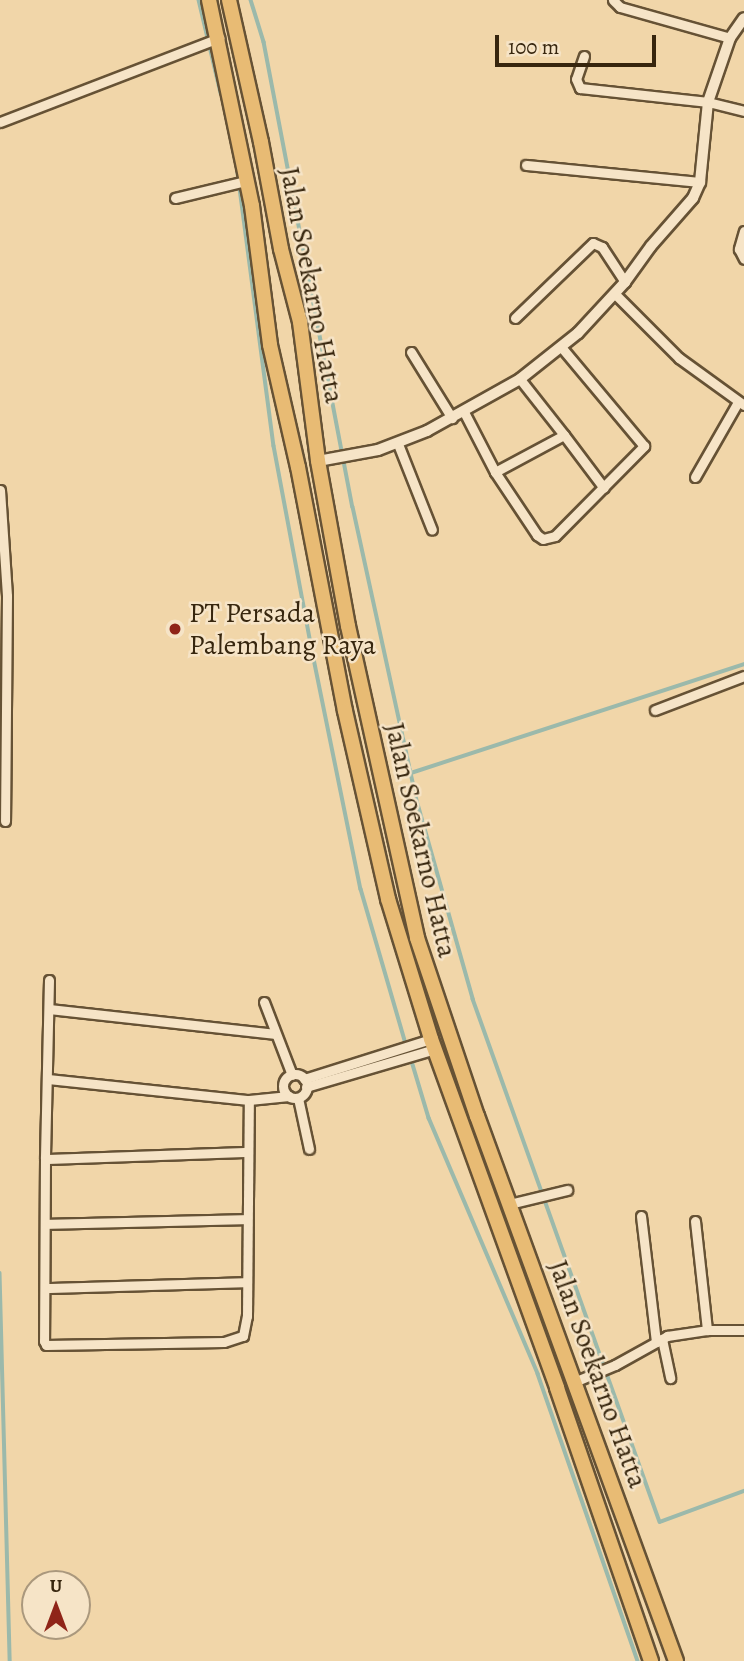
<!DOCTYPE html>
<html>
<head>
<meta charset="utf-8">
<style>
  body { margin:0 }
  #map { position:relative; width:744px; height:1661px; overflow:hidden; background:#f1d6a9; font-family:Alegreya,serif }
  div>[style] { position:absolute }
  .stream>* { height:3.5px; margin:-1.75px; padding:0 1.75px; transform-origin:1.75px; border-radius:1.75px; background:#9bb9ab }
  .roads { filter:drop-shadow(2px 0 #665235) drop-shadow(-2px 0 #665235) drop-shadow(0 2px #665235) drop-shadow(0 -2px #665235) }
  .minor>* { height:9px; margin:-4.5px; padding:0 4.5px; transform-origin:4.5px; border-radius:4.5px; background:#f6e4c7 }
  .minor>.ring { margin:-4.5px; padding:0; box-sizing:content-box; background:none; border:9px solid #f6e4c7; border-radius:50% }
  .tertiary>* { height:10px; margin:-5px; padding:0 5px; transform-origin:5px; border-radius:5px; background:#f6e4c7 }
  .trunk>* { height:14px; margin:-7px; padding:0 7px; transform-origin:7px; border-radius:7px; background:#e8bb74 }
  .dots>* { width:19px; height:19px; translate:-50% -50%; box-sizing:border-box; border:4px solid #f6e4c7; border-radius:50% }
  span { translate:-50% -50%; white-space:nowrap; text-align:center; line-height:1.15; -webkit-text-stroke:5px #f6e4c7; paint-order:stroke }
  .street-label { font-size:28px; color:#37260e }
  .poi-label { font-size:28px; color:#37260e }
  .left { translate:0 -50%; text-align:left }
  .north { position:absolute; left:21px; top:1570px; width:70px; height:70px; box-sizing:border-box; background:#f6e4c7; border:2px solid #aa987d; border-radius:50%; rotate:0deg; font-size:19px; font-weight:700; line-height:28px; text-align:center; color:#37260e }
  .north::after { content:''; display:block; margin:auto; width:24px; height:32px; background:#8f2418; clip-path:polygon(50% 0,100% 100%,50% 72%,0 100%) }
  .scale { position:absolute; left:495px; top:35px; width:161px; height:32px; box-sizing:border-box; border:4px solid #37260e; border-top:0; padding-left:9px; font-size:21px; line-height:24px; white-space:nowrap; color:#37260e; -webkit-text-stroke:5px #f6e4c7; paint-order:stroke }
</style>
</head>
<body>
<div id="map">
  <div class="stream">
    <div style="left:199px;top:0;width:96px;rotate:76.7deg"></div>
    <div style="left:251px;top:0;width:44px;rotate:72.8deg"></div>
    <div style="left:264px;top:42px;width:473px;rotate:79.2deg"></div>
    <div style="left:353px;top:507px;width:304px;rotate:77.7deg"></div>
    <div style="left:418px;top:804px;width:203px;rotate:74.2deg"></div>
    <div style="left:473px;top:999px;width:555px;rotate:70.33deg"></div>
    <div style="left:660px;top:1522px;width:90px;rotate:-20.3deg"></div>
    <div style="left:238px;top:173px;width:275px;rotate:82.5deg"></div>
    <div style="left:274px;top:446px;width:207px;rotate:79.4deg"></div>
    <div style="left:312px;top:649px;width:245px;rotate:78.5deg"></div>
    <div style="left:361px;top:889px;width:165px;rotate:73.8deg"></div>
    <div style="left:411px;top:773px;width:350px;rotate:-18.1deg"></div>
    <div style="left:411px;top:1058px;width:63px;rotate:73.3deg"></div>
    <div style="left:429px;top:1118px;width:278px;rotate:66.9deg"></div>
    <div style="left:538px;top:1374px;width:304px;rotate:70.8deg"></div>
    <div style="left:0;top:1273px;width:388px;rotate:88.5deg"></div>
  </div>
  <div class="roads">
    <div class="minor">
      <div style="left:613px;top:0;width:10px;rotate:45deg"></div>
      <div style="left:620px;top:7px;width:114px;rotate:15.7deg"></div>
      <div style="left:584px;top:56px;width:24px;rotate:109deg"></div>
      <div style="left:576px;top:79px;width:10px;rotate:66deg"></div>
      <div style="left:580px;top:88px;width:129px;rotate:6.2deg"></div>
      <div style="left:708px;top:102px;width:37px;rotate:14deg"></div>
      <div style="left:0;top:122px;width:235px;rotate:-21deg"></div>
      <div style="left:526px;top:165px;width:175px;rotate:5.6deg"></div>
      <div style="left:175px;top:198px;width:73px;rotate:-13.5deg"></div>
      <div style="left:744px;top:231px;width:19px;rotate:106deg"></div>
      <div style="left:739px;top:249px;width:11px;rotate:63deg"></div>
      <div style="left:615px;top:294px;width:91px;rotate:45deg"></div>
      <div style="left:679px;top:358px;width:80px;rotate:35.9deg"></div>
      <div style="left:515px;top:318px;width:108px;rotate:-43.9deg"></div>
      <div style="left:593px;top:243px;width:10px;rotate:24deg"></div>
      <div style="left:602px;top:247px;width:42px;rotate:56.7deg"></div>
      <div style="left:411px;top:352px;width:78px;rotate:58.2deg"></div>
      <div style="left:464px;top:412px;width:68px;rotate:62.7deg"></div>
      <div style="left:495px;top:472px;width:76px;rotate:56.3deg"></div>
      <div style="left:537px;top:535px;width:7px;rotate:34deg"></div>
      <div style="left:543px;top:539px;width:12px;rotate:-14deg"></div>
      <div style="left:555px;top:536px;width:127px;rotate:-45.3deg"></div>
      <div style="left:644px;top:446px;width:128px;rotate:-129.9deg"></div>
      <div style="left:564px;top:435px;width:66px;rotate:53deg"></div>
      <div style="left:398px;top:444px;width:92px;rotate:68.4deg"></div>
      <div style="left:495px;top:472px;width:78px;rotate:-28.2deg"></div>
      <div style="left:564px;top:435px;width:71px;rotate:-128.2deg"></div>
      <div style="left:695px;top:477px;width:86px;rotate:-60.2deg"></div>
      <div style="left:0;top:490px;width:106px;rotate:86.2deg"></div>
      <div style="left:7px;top:596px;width:225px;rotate:90.5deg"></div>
      <div style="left:655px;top:710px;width:95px;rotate:-20.9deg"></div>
      <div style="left:49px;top:980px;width:179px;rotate:91.3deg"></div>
      <div style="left:45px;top:1159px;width:182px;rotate:90.3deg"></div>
      <div style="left:44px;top:1341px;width:4px;rotate:63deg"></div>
      <div style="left:46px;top:1345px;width:178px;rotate:-1deg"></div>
      <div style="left:224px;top:1342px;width:20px;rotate:-18deg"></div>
      <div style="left:243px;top:1336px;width:20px;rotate:-79deg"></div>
      <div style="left:247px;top:1316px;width:216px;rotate:-89.5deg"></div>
      <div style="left:264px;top:1002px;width:78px;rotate:69deg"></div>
      <div style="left:49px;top:1009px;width:226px;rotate:6.3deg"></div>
      <div class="ring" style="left:283px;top:1074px;width:15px;height:15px"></div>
      <div style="left:48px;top:1079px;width:202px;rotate:6deg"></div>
      <div style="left:249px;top:1100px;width:40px;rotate:-5.7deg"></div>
      <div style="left:304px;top:1079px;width:133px;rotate:-17.5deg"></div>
      <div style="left:306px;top:1087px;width:134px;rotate:-16.4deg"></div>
      <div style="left:298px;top:1098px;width:52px;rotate:77.8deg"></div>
      <div style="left:45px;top:1159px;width:202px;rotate:-2deg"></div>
      <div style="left:509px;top:1204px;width:60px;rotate:-13.6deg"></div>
      <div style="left:641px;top:1216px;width:127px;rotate:83.2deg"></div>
      <div style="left:695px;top:1221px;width:110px;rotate:83.7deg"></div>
      <div style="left:46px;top:1224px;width:201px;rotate:-1.4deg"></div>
      <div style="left:46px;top:1288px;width:201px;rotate:-1.7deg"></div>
      <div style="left:662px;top:1339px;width:40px;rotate:78deg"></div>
      <div style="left:574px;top:1382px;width:44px;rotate:-22.5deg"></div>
      <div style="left:615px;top:1365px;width:60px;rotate:-29.1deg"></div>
      <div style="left:667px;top:1336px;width:40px;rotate:-8.5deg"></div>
      <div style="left:707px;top:1330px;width:37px"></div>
    </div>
    <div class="tertiary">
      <div style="left:318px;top:461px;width:61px;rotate:-10.4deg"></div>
      <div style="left:378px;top:450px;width:53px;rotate:-21.2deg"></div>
      <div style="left:427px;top:431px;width:107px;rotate:-29.2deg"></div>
      <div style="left:520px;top:379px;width:74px;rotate:-38.4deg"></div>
      <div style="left:578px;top:333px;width:69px;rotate:-47.3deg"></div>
      <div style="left:625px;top:282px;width:44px;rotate:-54.2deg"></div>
      <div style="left:651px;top:246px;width:64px;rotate:-48.8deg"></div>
      <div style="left:693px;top:198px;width:17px;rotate:-66deg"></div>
      <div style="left:700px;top:182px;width:80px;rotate:-84.3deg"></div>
      <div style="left:708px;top:102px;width:68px;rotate:-71deg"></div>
      <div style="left:730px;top:38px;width:24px;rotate:-55deg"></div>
    </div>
    <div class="trunk">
      <div style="left:209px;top:0;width:210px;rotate:78.2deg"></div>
      <div style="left:252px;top:206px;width:140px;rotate:82.6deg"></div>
      <div style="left:270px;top:345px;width:125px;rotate:77.1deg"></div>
      <div style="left:298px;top:467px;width:248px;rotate:79.1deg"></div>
      <div style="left:345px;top:711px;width:193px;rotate:77.1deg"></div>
      <div style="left:388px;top:899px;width:146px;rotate:72.9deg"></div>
      <div style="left:431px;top:1039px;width:371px;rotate:70.1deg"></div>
      <div style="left:557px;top:1388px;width:289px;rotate:71deg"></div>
      <div style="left:229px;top:0;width:146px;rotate:77.3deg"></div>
      <div style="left:261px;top:142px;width:109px;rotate:79.4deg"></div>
      <div style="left:281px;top:249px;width:75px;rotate:75.4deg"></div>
      <div style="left:300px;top:322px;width:140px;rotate:82.6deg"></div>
      <div style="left:318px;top:461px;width:168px;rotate:79.7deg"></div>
      <div style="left:348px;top:626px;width:320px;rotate:77.5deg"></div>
      <div style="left:417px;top:938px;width:188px;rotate:71.4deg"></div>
      <div style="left:477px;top:1116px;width:580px;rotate:69.94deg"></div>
    </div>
  </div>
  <div class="dots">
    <div style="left:175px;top:629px;background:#8f2418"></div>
  </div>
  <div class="street-label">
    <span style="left:312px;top:285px;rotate:79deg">Jalan Soekarno Hatta</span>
    <span style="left:421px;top:840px;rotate:77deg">Jalan Soekarno Hatta</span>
    <span style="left:598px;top:1374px;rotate:70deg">Jalan Soekarno Hatta</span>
  </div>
  <div class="poi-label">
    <span class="left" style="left:189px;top:629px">PT Persada<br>Palembang Raya</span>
  </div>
  <div class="north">U</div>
  <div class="scale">100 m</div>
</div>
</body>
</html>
